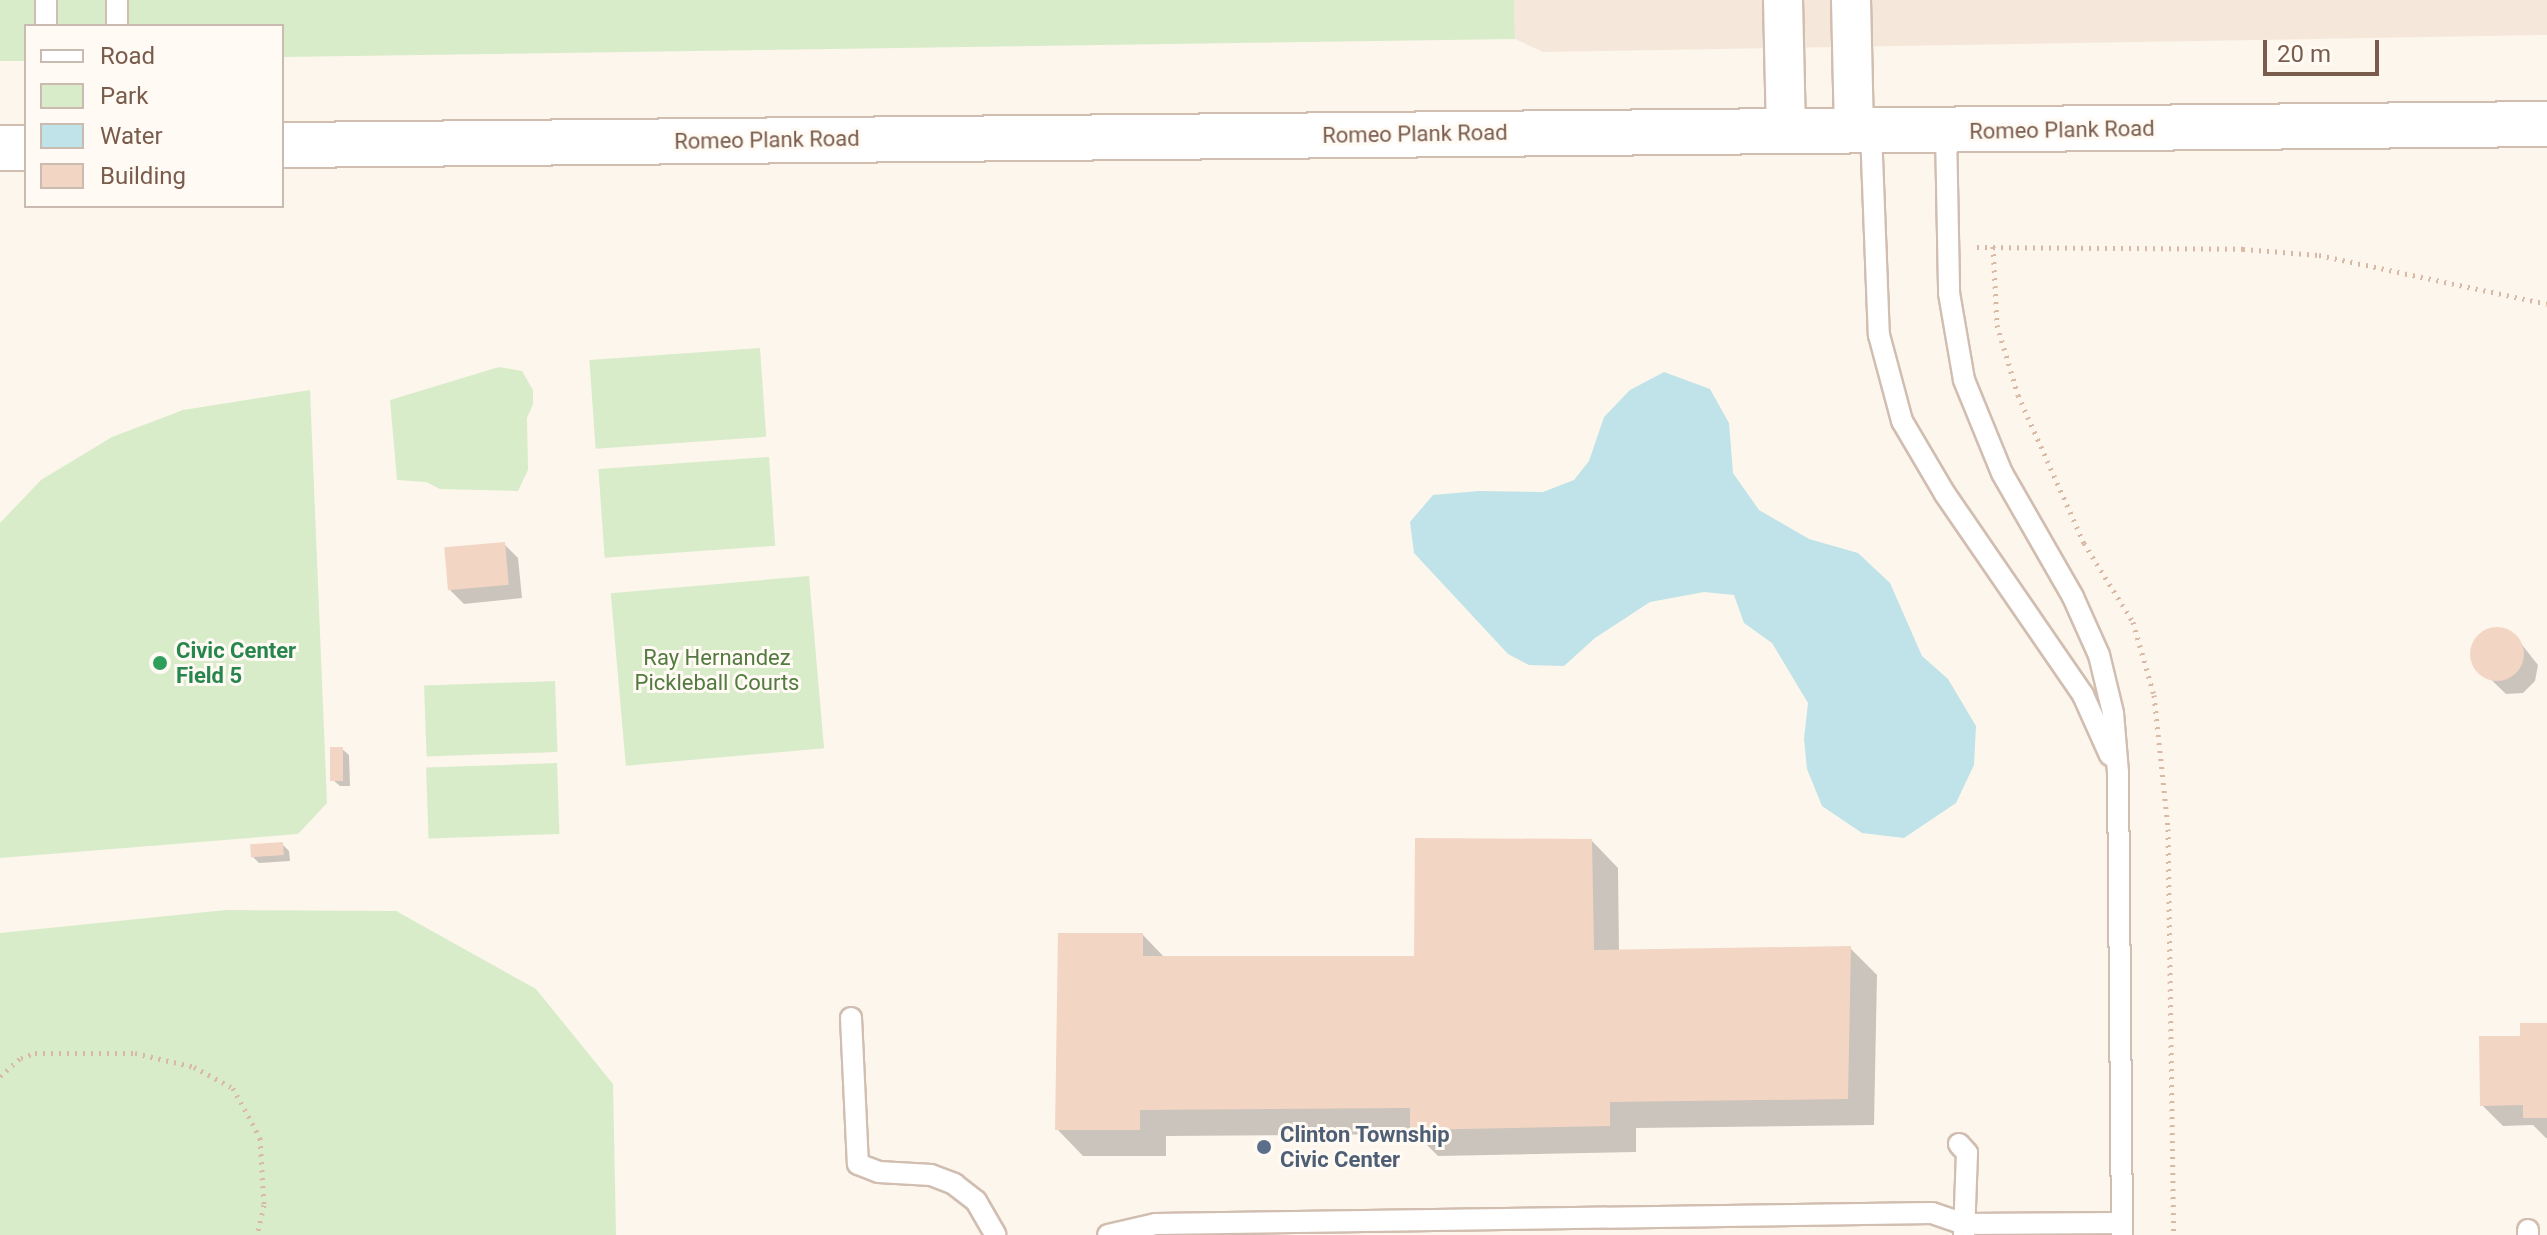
<!DOCTYPE html>
<html>
<head>
<meta charset="utf-8">
<style>
  body { margin:0 }
  #map { position:relative; width:2547px; height:1235px; overflow:hidden; background:#fdf6ec; font-family:Roboto,sans-serif }
  div>[style] { position:absolute }
  .residential>* { inset:0; background:#f5e8da }
  .green>* { inset:0; background:#d8ecc9; transform-origin:0 0 }
  .water>* { inset:0; background:#bfe3e8 }
  .shadow>* { inset:0; background:#0003 }
  .building>* { inset:0; background:#f3d5c3; transform-origin:0 0 }
  .round { border-radius:50% }
  .path>* { height:5px; margin-top:-2.5px; transform-origin:0; background:repeating-linear-gradient(90deg,#d9b8a5 0 2px,transparent 0 8px) }
  .roads { filter:drop-shadow(2px 0 #d1beb0) drop-shadow(-2px 0 #d1beb0) drop-shadow(0 2px #d1beb0) drop-shadow(0 -2px #d1beb0) }
  .service>* { height:20px; margin:-10px; padding:0 10px; transform-origin:10px; border-radius:10px; background:#fff }
  .minor>* { height:38px; margin:-19px; padding:0 19px; transform-origin:19px; border-radius:19px; background:#fff }
  .tertiary>* { height:44px; margin:-22px; padding:0 22px; transform-origin:22px; border-radius:22px; background:#fff }
  .dots>* { width:22px; height:22px; translate:-50% -50%; box-sizing:border-box; border:4px solid #fffaf3; border-radius:50% }
  span { translate:-50% -50%; white-space:nowrap; text-align:center; line-height:1.15; -webkit-text-stroke:6px #fffaf3; paint-order:stroke }
  .street-label { font-size:22px; color:#7a5c4d }
  .leisure-label { font-size:22px; color:#27864d; font-weight:700 }
  .left { translate:0 -50%; text-align:left }
  .park-label { font-size:22px; color:#537a41 }
  .service-label { font-size:22px; color:#4e5e75; font-weight:700 }
  .legend { position:absolute; left:24px; top:24px; width:260px; height:184px; box-sizing:border-box; background:#fffaf3; border:2px solid #cabbb1; margin:0; padding:10px 14px; list-style:none; font-size:24px; color:#7a5c4d }
  .legend li { display:flex; align-items:center; gap:16px; height:40px }
  .legend b { width:40px; border:2px solid #cabbb1 }
  .scale { position:absolute; left:2263px; top:40px; width:116px; height:36px; box-sizing:border-box; border:4px solid #7a5c4d; border-top:0; padding-left:10px; font-size:24px; line-height:28px; white-space:nowrap; color:#7a5c4d; -webkit-text-stroke:6px #fffaf3; paint-order:stroke }
</style>
</head>
<body>
<div id="map">
  <div class="residential">
    <div style="clip-path:polygon(1514px 0,2547px 0,2547px 35px,1543px 52px,1515px 39px)"></div>
  </div>
  <div class="green">
    <div style="clip-path:polygon(0 0,1514px 0,1515px 39px,282px 57px,282px 26px,26px 26px,26px 61px,0 61px)"></div>
    <div style="left:760px;top:348px;width:89px;height:171px;rotate:86deg"></div>
    <div style="clip-path:polygon(499px 367px,522px 371px,533px 390px,533px 404px,527px 418px,528px 470px,518px 491px,440px 489px,426px 482px,397px 480px,390px 400px)"></div>
    <div style="clip-path:polygon(310px 390px,327px 803px,298px 834px,0 858px,0 523px,41px 480px,112px 437px,183px 410px)"></div>
    <div style="left:769px;top:457px;width:89px;height:171px;rotate:86deg"></div>
    <div style="left:809px;top:576px;width:173px;height:199px;rotate:85deg"></div>
    <div style="left:555px;top:681px;width:71px;height:131px;rotate:88deg"></div>
    <div style="left:557px;top:763px;width:71px;height:131px;rotate:88deg"></div>
    <div style="clip-path:polygon(226px 910px,396px 911px,536px 989px,613px 1084px,616px 1235px,0 1235px,0 933px)"></div>
  </div>
  <div class="water">
    <div style="clip-path:polygon(1664px 372px,1710px 389px,1729px 423px,1733px 473px,1759px 510px,1809px 539px,1858px 553px,1890px 583px,1922px 656px,1948px 679px,1976px 726px,1974px 765px,1956px 803px,1904px 838px,1862px 833px,1822px 806px,1807px 769px,1804px 739px,1808px 703px,1772px 643px,1744px 623px,1734px 595px,1704px 592px,1650px 602px,1595px 638px,1564px 666px,1529px 665px,1508px 654px,1414px 553px,1410px 522px,1433px 495px,1479px 491px,1543px 492px,1574px 480px,1589px 461px,1604px 417px,1630px 390px)"></div>
  </div>
  <div class="shadow">
    <div style="clip-path:polygon(504px 544px,518px 558px,522px 598px,464px 604px,450px 590px)"></div>
    <div style="clip-path:polygon(2499px 629px,2515px 636px,2538px 665px,2535px 681px,2523px 693px,2506px 694px,2474px 663px,2473px 646px,2484px 633px)"></div>
    <div style="clip-path:polygon(342px 749px,349px 755px,350px 786px,340px 786px,333px 780px)"></div>
    <div style="clip-path:polygon(1592px 841px,1618px 868px,1619px 951px,1850px 948px,1877px 975px,1874px 1125px,1636px 1128px,1636px 1152px,1438px 1156px,1416px 1134px,1166px 1136px,1166px 1156px,1083px 1156px,1057px 1129px,1143px 935px,1165px 958px,1416px 958px)"></div>
    <div style="clip-path:polygon(282px 844px,289px 851px,290px 861px,259px 863px,253px 857px)"></div>
    <div style="clip-path:polygon(2547px 1025px,2547px 1138px,2546px 1138px,2533px 1125px,2503px 1126px,2482px 1105px,2522px 1038px)"></div>
  </div>
  <div class="building">
    <div style="left:505px;top:542px;width:43px;height:61px;rotate:85deg"></div>
    <div class="round" style="left:2470px;top:627px;width:54px;height:54px"></div>
    <div style="left:330px;top:747px;width:13px;height:34px"></div>
    <div style="clip-path:polygon(1415px 838px,1592px 839px,1594px 950px,1851px 946px,1848px 1099px,1610px 1102px,1610px 1126px,1410px 1130px,1410px 1108px,1140px 1110px,1140px 1130px,1055px 1130px,1058px 933px,1143px 933px,1143px 956px,1414px 956px)"></div>
    <div style="left:283px;top:842px;width:13px;height:33px;rotate:86deg"></div>
    <div style="clip-path:polygon(2520px 1023px,2547px 1023px,2547px 1118px,2523px 1118px,2523px 1105px,2480px 1106px,2479px 1036px,2520px 1036px)"></div>
  </div>
  <div class="path">
    <div style="left:1993px;top:246px;width:79px;rotate:87.1deg"></div>
    <div style="left:1997px;top:325px;width:73px;rotate:73.3deg"></div>
    <div style="left:2018px;top:395px;width:162px;rotate:66deg"></div>
    <div style="left:2084px;top:543px;width:93px;rotate:58.2deg"></div>
    <div style="left:2133px;top:622px;width:76px;rotate:74deg"></div>
    <div style="left:2154px;top:695px;width:135px;rotate:84deg"></div>
    <div style="left:2168px;top:829px;width:406px;rotate:89.2deg"></div>
    <div style="left:1977px;top:247px;width:266px;rotate:0.4deg"></div>
    <div style="left:2243px;top:249px;width:76px;rotate:4.5deg"></div>
    <div style="left:2319px;top:255px;width:233px;rotate:12.1deg"></div>
    <div style="left:0;top:1076px;width:28px;rotate:-41deg"></div>
    <div style="left:21px;top:1058px;width:15px;rotate:-20deg"></div>
    <div style="left:35px;top:1053px;width:100px"></div>
    <div style="left:135px;top:1053px;width:61px;rotate:13.3deg"></div>
    <div style="left:194px;top:1067px;width:44px;rotate:28.3deg"></div>
    <div style="left:233px;top:1088px;width:57px;rotate:61.6deg"></div>
    <div style="left:260px;top:1138px;width:67px;rotate:86.6deg"></div>
    <div style="left:264px;top:1205px;width:31px;rotate:103deg"></div>
  </div>
  <div class="roads">
    <div class="service">
      <div style="left:46px;top:0;width:26px;rotate:90deg"></div>
      <div style="left:117px;top:0;width:26px;rotate:90deg"></div>
      <div style="left:1871px;top:131px;width:204px;rotate:87.8deg"></div>
      <div style="left:1879px;top:335px;width:89px;rotate:75deg"></div>
      <div style="left:1902px;top:421px;width:85px;rotate:59.5deg"></div>
      <div style="left:1945px;top:494px;width:244px;rotate:55.5deg"></div>
      <div style="left:2083px;top:695px;width:66px;rotate:65.8deg"></div>
      <div style="left:1946px;top:131px;width:162px;rotate:88.9deg"></div>
      <div style="left:1949px;top:293px;width:88px;rotate:80.2deg"></div>
      <div style="left:1964px;top:380px;width:100px;rotate:67.8deg"></div>
      <div style="left:2002px;top:473px;width:143px;rotate:60.2deg"></div>
      <div style="left:2073px;top:597px;width:64px;rotate:65.9deg"></div>
      <div style="left:2099px;top:655px;width:60px;rotate:76.4deg"></div>
      <div style="left:2113px;top:713px;width:60px;rotate:85.2deg"></div>
      <div style="left:2118px;top:773px;width:462px;rotate:89.5deg"></div>
      <div style="left:851px;top:1018px;width:146px;rotate:87.3deg"></div>
      <div style="left:858px;top:1164px;width:22px;rotate:21deg"></div>
      <div style="left:879px;top:1172px;width:52px;rotate:3.3deg"></div>
      <div style="left:931px;top:1175px;width:25px;rotate:21deg"></div>
      <div style="left:954px;top:1184px;width:28px;rotate:38deg"></div>
      <div style="left:976px;top:1201px;width:39px;rotate:60deg"></div>
      <div style="left:1959px;top:1144px;width:12px;rotate:48deg"></div>
      <div style="left:1967px;top:1153px;width:82px;rotate:92.1deg"></div>
      <div style="left:2528px;top:1230px;width:5px;rotate:90deg"></div>
      <div style="left:1108px;top:1235px;width:49px;rotate:-12.9deg"></div>
      <div style="left:1156px;top:1224px;width:776px;rotate:-0.81deg"></div>
      <div style="left:1932px;top:1213px;width:34px;rotate:19deg"></div>
      <div style="left:1964px;top:1224px;width:158px;rotate:-0.4deg"></div>
    </div>
    <div class="minor">
      <div style="left:1783px;top:0;width:131px;rotate:88.7deg"></div>
      <div style="left:1851px;top:0;width:131px;rotate:88.7deg"></div>
    </div>
    <div class="tertiary">
      <div style="left:282px;top:145px;width:2265px;rotate:-0.53deg"></div>
      <div style="left:0;top:148px;width:26px"></div>
    </div>
  </div>
  <div class="dots">
    <div style="left:160px;top:663px;background:#2e9e5b"></div>
    <div style="left:1264px;top:1147px;background:#5c6f8a"></div>
  </div>
  <div class="street-label">
    <span style="left:2062px;top:130px;rotate:-1deg">Romeo Plank Road</span>
    <span style="left:1415px;top:134px;rotate:-1deg">Romeo Plank Road</span>
    <span style="left:767px;top:140px;rotate:-1deg">Romeo Plank Road</span>
  </div>
  <div class="leisure-label">
    <span class="left" style="left:176px;top:663px">Civic Center<br>Field 5</span>
  </div>
  <div class="park-label">
    <span style="left:717px;top:670px">Ray Hernandez<br>Pickleball Courts</span>
  </div>
  <div class="service-label">
    <span class="left" style="left:1280px;top:1147px">Clinton Township<br>Civic Center</span>
  </div>
  <ul class="legend">
  <li><b style="height:10px;background:#fff"></b>Road</li>
  <li><b style="height:22px;background:#d8ecc9"></b>Park</li>
  <li><b style="height:22px;background:#bfe3e8"></b>Water</li>
  <li><b style="height:22px;background:#f3d5c3"></b>Building</li>
  </ul>
  <div class="scale">20 m</div>
</div>
</body>
</html>
